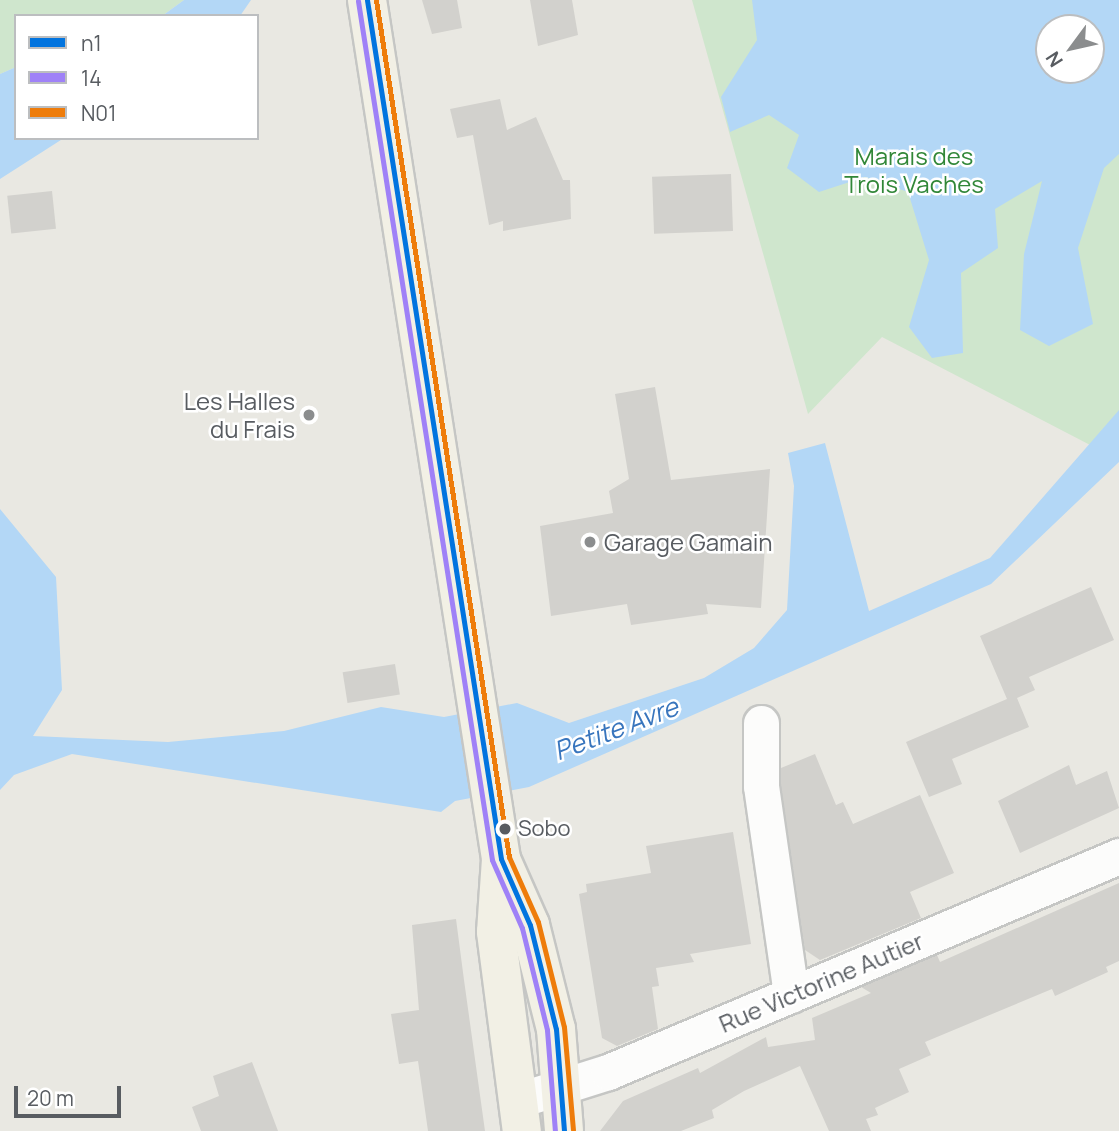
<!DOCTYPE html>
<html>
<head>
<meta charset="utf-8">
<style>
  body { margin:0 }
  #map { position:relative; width:1119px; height:1131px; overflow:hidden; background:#e9e8e2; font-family:Manrope,sans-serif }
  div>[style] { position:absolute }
  .green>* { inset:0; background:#cfe6cd }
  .water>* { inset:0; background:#b3d7f6 }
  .building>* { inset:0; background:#d2d1cd; transform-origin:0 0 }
  .roads { filter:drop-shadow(2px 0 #c5c6c4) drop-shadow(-2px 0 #c5c6c4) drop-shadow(0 2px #c5c6c4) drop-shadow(0 -2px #c5c6c4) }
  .minor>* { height:35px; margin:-17.5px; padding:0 17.5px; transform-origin:17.5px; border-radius:17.5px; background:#fcfcfb }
  .primary>* { height:38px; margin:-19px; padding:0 19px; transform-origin:19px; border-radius:19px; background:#f2f0e5 }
  .bus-1>* { height:5px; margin:-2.5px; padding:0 2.5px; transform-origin:2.5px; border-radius:2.5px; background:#0174df }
  .bus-2>* { height:5px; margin:-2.5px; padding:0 2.5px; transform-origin:2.5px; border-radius:2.5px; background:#9f81f7 }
  .bus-3>* { height:5px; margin:-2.5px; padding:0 2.5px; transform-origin:2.5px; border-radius:2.5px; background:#ee7c0a }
  .dots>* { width:19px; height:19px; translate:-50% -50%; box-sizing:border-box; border:4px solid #fff; border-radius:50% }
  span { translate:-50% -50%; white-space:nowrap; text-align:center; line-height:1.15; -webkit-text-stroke:5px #fff; paint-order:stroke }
  .bus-label { font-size:22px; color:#585c61 }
  .left { translate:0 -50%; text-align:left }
  .park-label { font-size:24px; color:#318738 }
  .poi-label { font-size:24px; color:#585c61 }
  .right { translate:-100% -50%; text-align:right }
  .street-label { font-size:24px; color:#585c61 }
  .water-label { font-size:26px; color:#3875bd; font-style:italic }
  .legend { position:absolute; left:14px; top:14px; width:245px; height:126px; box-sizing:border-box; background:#fff; border:2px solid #bcbec0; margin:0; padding:9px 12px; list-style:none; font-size:21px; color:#585c61 }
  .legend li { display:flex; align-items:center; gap:14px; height:35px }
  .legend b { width:35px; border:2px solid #bcbec0 }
  .north { position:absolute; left:1035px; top:14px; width:70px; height:70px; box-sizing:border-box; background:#fff; border:2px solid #bcbec0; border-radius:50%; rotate:237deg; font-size:19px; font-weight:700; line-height:28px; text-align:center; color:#585c61 }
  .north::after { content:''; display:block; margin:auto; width:24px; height:32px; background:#8b8d8e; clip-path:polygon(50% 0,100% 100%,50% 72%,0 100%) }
  .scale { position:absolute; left:14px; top:1086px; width:107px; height:32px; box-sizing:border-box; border:4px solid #585c61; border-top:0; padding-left:9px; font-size:21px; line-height:24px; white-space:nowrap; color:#585c61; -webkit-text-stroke:5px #fff; paint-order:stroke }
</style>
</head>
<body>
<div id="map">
  <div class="green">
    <div style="clip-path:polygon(0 0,184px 0,162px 16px,16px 16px,16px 67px,0 74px)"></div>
    <div style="clip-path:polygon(evenodd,692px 0,1119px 0,1119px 460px,882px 337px,808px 414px,692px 0,1049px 28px,1091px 28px,1091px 70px,1049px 70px,1049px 28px)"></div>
  </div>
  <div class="water">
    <div style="clip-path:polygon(184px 0,251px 0,240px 16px,162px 16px)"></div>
    <div style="clip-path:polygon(evenodd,752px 0,1119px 0,1119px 154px,1104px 168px,1078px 248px,1093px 324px,1049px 346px,1020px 330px,1024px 254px,1042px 181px,995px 209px,998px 248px,961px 273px,963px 353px,932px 358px,909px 327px,929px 260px,908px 192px,865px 177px,819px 192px,787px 168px,799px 135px,769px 115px,730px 132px,721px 97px,757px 40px,752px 0,1049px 28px,1091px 28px,1091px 70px,1049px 70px,1049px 28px)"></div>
    <div style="clip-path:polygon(16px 67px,16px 138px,64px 138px,0 179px,0 74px)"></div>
    <div style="clip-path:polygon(1119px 410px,1119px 462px,991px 584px,529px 787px,455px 801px,441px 812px,72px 754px,14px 775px,0 790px,0 509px,56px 577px,62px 690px,33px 736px,168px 742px,284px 731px,381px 707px,444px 717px,517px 703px,569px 723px,704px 678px,754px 648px,787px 610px,794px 486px,788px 453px,825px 443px,869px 611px,990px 558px)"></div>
  </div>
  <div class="building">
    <div style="clip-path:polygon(422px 0,457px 0,462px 28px,432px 34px)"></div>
    <div style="clip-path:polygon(530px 0,572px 0,578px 35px,538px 46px)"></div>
    <div style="clip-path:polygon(500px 99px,507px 130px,536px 117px,563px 180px,570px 180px,571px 219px,503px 231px,503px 221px,489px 225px,473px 135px,457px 138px,450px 109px)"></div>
    <div style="left:731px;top:174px;width:57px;height:79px;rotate:88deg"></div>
    <div style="left:52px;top:191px;width:38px;height:45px;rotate:84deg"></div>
    <div style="clip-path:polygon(655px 387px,671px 480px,770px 469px,761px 608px,706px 604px,708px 614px,631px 625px,627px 604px,551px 616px,540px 526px,613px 513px,609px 491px,629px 479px,615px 394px)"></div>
    <div style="clip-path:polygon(1091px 587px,1114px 640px,1029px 677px,1035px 690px,1017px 698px,1029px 727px,952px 759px,962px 784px,929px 797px,906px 742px,1007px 699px,980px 636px)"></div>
    <div style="left:395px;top:664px;width:31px;height:53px;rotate:81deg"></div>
    <div style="clip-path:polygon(815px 754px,836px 805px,843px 802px,853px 824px,920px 795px,954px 873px,910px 892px,921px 918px,820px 960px,805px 950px,781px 785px,781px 768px)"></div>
    <div style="clip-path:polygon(1069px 765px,1076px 785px,1107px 771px,1119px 808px,1020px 853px,998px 801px)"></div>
    <div style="clip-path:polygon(733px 832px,751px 944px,690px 954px,694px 962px,656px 968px,659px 986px,652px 987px,658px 1029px,617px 1046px,602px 1038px,579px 894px,587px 892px,586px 884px,651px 873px,646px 846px)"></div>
    <div style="clip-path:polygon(1119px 883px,1119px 961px,1106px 967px,1108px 972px,1055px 996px,1052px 989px,925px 1042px,931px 1055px,899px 1069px,909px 1092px,875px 1108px,878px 1115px,866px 1119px,871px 1131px,829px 1131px,800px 1066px,744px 1091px,712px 1110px,714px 1118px,681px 1131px,600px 1131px,623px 1101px,698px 1068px,700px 1073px,766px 1037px,768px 1047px,815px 1040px,812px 1018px,871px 993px,861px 987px,937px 955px,940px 962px)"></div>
    <div style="clip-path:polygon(456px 919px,464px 980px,485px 1131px,428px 1131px,418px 1061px,399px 1064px,391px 1014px,419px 1010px,412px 925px)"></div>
    <div style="clip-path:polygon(252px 1062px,278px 1131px,201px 1131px,192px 1107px,219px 1096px,213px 1076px)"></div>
  </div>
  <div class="roads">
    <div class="minor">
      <div style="left:761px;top:723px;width:63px;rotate:90deg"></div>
      <div style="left:761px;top:786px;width:211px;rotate:81.8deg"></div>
      <div style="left:519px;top:1100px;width:93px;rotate:-17.5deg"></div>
      <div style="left:608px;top:1072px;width:555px;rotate:-22.91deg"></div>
    </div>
    <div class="primary">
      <div style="left:367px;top:0;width:869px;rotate:81.13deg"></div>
      <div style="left:501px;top:859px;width:73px;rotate:93.9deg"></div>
      <div style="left:496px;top:932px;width:201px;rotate:82.6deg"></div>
      <div style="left:503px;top:864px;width:67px;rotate:66.1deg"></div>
      <div style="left:530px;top:925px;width:107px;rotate:76deg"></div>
      <div style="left:556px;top:1029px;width:102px;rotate:85.5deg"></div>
    </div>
  </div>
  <div class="bus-1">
    <div style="left:367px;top:0;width:869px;rotate:81.13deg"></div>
    <div style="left:501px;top:859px;width:72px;rotate:66.3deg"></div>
    <div style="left:530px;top:925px;width:107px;rotate:76deg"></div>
    <div style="left:556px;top:1029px;width:102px;rotate:85.5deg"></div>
  </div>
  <div class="bus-2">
    <div style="left:358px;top:1px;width:869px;rotate:81.13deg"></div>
    <div style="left:492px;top:860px;width:74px;rotate:66.2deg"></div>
    <div style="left:522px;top:928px;width:105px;rotate:76.2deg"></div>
    <div style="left:547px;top:1030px;width:101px;rotate:85.5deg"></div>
  </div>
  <div class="bus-3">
    <div style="left:376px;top:0;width:867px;rotate:81.18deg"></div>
    <div style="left:509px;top:857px;width:71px;rotate:66deg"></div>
    <div style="left:538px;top:922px;width:108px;rotate:76.1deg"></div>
    <div style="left:564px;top:1027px;width:103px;rotate:85deg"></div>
  </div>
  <div class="dots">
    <div style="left:309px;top:415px;background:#8b8d8e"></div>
    <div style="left:590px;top:542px;background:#8b8d8e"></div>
    <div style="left:505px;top:829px;background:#585c61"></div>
  </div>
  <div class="bus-label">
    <span class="left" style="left:518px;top:829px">Sobo</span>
  </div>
  <div class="park-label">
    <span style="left:914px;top:170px">Marais des<br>Trois Vaches</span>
  </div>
  <div class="poi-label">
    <span class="right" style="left:295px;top:415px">Les Halles<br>du Frais</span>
    <span class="left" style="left:604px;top:542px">Garage Gamain</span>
  </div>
  <div class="street-label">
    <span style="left:821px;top:982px;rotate:-23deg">Rue Victorine Autier</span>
  </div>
  <div class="water-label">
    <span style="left:616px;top:729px;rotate:-21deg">Petite Avre</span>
  </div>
  <ul class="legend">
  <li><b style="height:9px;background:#0174df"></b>n1</li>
  <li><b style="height:9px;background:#9f81f7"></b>14</li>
  <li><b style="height:9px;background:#ee7c0a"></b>N01</li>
  </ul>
  <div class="north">N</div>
  <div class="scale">20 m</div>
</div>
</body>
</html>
